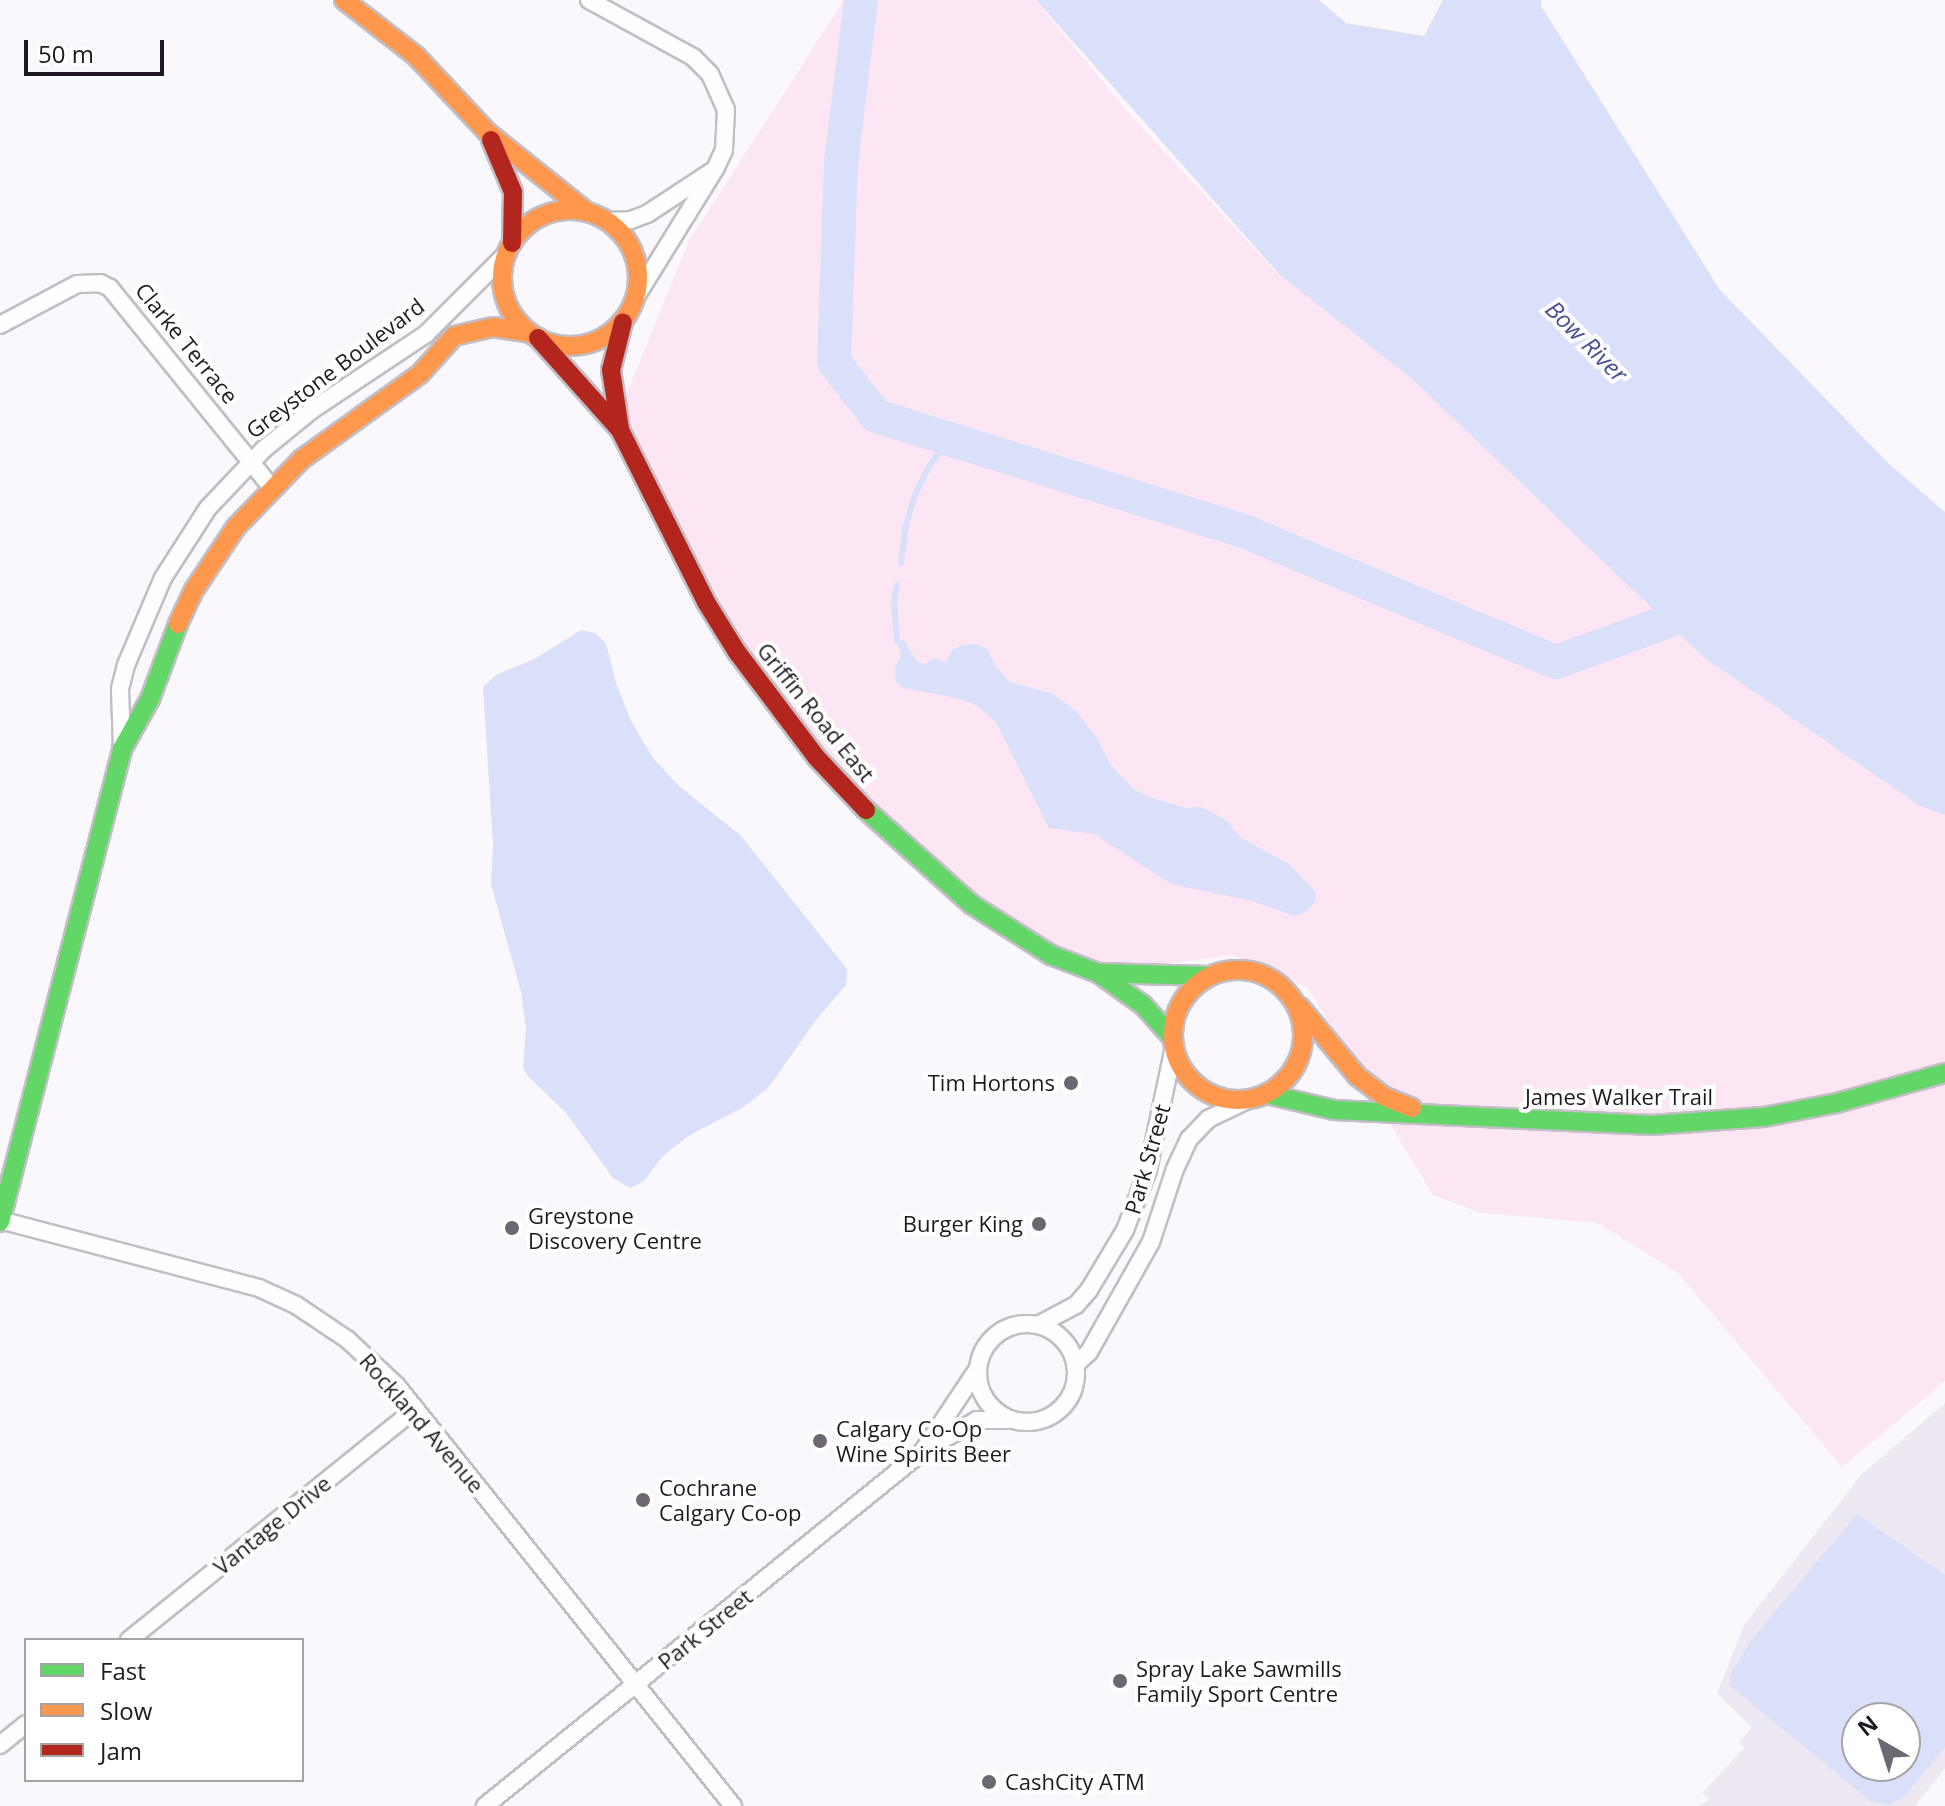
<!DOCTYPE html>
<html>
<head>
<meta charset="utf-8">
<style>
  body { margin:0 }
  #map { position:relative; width:1945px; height:1806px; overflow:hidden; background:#faf8fc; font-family:"Open Sans",sans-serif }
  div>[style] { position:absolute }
  .built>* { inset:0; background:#eee8f2 }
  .green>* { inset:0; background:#fde6f3 }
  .water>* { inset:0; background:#dae0fa }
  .stream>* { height:6px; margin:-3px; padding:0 3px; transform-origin:3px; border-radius:3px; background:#dae0fa }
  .river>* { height:34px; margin:-17px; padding:0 17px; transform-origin:17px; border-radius:17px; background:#dae0fa }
  .roads { filter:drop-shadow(2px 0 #c2bec5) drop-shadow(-2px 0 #c2bec5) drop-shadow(0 2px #c2bec5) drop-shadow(0 -2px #c2bec5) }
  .street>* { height:16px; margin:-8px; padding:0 8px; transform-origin:8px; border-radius:8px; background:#fefeff }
  .street>.ring { margin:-8px; padding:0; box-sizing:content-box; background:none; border:16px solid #fefeff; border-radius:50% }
  .fast>* { height:18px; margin:-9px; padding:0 9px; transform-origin:9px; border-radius:9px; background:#63d668 }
  .slow>* { height:18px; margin:-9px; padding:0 9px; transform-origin:9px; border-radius:9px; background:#ff974d }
  .slow>.ring { margin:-9px; padding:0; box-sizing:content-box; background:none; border:18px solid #ff974d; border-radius:50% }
  .jam>* { height:18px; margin:-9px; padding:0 9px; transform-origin:9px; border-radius:9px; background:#b3261e }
  .dots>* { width:22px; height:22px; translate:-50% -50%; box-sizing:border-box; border:4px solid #fff; border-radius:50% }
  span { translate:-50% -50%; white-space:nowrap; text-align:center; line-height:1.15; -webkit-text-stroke:8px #fff; paint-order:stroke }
  .street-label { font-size:22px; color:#201924 }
  .poi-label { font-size:22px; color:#201924 }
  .right { translate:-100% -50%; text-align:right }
  .left { translate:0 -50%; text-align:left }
  .water-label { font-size:24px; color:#465096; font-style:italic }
  .legend { position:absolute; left:24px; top:1638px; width:280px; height:144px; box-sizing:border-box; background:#fff; border:2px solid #a6a3a7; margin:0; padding:10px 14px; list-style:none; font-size:24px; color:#201924 }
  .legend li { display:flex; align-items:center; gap:16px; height:40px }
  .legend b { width:40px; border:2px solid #a6a3a7 }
  .north { position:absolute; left:1841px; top:1702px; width:80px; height:80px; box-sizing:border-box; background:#fff; border:2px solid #a6a3a7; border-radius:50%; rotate:321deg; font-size:22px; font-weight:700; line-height:32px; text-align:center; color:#201924 }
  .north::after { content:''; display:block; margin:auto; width:28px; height:36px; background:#6c6770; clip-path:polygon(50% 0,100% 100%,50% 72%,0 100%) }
  .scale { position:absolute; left:24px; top:40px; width:140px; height:36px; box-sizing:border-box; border:4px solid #201924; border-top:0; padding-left:10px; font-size:24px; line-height:28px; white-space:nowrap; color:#201924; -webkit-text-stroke:6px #fff; paint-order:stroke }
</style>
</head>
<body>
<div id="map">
  <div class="built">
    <div style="clip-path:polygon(evenodd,1945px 1403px,1945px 1768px,1915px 1806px,1698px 1806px,1709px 1800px,1702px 1793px,1744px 1748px,1739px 1742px,1752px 1727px,1717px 1694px,1744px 1625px,1862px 1474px,1945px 1403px,1857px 1718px,1905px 1718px,1905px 1766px,1857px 1766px,1857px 1718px)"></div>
  </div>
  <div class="green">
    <div style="clip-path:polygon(844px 0,1035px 0,1134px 119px,1274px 270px,1412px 379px,1703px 657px,1920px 806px,1945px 815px,1945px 1381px,1842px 1467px,1678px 1273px,1598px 1223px,1481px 1213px,1433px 1195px,1308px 988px,1232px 955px,1098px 973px,971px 904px,774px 704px,619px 412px,689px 241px)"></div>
  </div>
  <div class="water">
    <div style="clip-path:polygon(1036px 0,1319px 0,1346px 23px,1424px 36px,1443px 0,1541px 0,1541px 6px,1720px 290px,1889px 464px,1945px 512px,1945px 815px,1920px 806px,1703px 657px,1412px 379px,1280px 275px)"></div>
    <div style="clip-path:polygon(581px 630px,595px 633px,606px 643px,616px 683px,631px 721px,653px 758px,679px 786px,741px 836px,847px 969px,846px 985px,816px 1020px,768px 1088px,742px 1108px,688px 1136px,663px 1156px,643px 1182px,630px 1188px,613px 1178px,566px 1113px,527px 1075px,523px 1067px,526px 1029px,521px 992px,491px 884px,493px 844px,483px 687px,496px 675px,536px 658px)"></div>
    <div style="clip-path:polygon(904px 640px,917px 661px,925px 665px,934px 657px,946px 663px,952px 650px,962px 645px,976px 644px,988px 650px,996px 667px,1010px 682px,1053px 694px,1076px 711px,1097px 738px,1110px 764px,1134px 789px,1148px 797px,1186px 808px,1201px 807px,1226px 820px,1241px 838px,1289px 864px,1315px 891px,1316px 901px,1308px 910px,1295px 916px,1252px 901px,1171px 884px,1094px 834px,1049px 828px,996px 722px,976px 705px,960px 699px,904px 688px,896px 683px,895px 668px,901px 655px,897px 641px)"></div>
    <div style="clip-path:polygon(evenodd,1857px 1514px,1945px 1575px,1945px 1747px,1904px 1797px,1888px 1805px,1870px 1801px,1729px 1685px,1730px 1675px,1752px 1639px,1857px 1514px,1905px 1718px,1905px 1766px,1857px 1766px,1857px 1718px,1905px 1718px)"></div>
  </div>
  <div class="stream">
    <div style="left:901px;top:563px;width:35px;rotate:-83deg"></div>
    <div style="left:905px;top:528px;width:37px;rotate:-73deg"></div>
    <div style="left:916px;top:493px;width:30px;rotate:-64deg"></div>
    <div style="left:929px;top:466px;width:34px;rotate:-52deg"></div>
    <div style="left:897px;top:585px;width:16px;rotate:101deg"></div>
    <div style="left:894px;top:601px;width:40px;rotate:85.7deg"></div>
  </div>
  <div class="river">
    <div style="left:861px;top:0;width:163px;rotate:97deg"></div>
    <div style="left:841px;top:162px;width:200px;rotate:92deg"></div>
    <div style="left:834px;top:362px;width:68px;rotate:52.1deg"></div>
    <div style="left:876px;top:416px;width:388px;rotate:17.4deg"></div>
    <div style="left:1246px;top:532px;width:336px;rotate:22.8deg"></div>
    <div style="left:1556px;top:662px;width:117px;rotate:-20deg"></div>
  </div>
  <div class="roads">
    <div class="street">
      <div style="left:589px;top:0;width:119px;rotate:28.7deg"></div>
      <div style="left:693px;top:57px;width:24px;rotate:45deg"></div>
      <div style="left:710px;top:74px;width:39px;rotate:66deg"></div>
      <div style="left:726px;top:110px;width:40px;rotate:92.9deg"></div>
      <div style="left:724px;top:150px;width:21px;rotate:115deg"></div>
      <div style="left:715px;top:169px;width:150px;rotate:121.7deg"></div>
      <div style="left:608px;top:221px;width:23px;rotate:-2deg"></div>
      <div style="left:631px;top:220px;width:17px;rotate:-21deg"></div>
      <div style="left:647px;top:214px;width:77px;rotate:-33.3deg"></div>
      <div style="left:0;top:325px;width:87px;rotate:-28deg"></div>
      <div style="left:77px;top:284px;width:23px;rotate:-2deg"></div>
      <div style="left:100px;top:283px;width:11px;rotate:27deg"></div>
      <div style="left:110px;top:288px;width:257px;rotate:51deg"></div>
      <div style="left:122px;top:749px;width:60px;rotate:-91.9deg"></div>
      <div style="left:120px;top:689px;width:25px;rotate:-76deg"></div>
      <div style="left:126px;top:665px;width:95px;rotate:-67deg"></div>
      <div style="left:163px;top:578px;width:83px;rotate:-57.3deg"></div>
      <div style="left:208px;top:508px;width:81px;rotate:-46.5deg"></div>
      <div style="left:264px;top:449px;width:62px;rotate:-39.1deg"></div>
      <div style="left:312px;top:410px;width:137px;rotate:-33.7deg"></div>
      <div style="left:426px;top:334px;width:116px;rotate:-45deg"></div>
      <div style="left:0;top:1220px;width:268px;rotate:14.7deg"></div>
      <div style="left:259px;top:1288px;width:41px;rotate:24.7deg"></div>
      <div style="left:296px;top:1305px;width:63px;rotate:33.9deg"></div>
      <div style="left:348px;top:1340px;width:67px;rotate:43.2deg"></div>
      <div style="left:397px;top:1386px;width:538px;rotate:51.34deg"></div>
      <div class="ring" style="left:978px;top:1324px;width:82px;height:82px"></div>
      <div style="left:1038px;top:1325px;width:43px;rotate:-27.8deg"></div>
      <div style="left:1076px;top:1305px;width:20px;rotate:-49deg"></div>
      <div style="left:1089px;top:1290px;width:70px;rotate:-59deg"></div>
      <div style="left:1125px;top:1230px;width:64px;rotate:-69deg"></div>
      <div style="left:1148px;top:1170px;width:122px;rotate:-78.1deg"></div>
      <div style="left:1075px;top:1365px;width:19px;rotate:-43deg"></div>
      <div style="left:1089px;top:1352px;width:126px;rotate:-60.6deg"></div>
      <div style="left:1151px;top:1242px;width:77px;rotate:-71.8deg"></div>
      <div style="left:1175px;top:1169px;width:33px;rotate:-65deg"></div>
      <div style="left:1189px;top:1139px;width:28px;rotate:-46deg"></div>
      <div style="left:1208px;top:1119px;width:44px;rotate:-25.4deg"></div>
      <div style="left:977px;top:1370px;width:97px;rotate:123.7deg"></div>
      <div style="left:923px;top:1451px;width:62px;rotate:-29.9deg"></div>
      <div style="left:977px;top:1420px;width:31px"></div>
      <div style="left:129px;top:1640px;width:368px;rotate:-38.9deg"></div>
      <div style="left:0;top:1745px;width:33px;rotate:-39deg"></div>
      <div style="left:485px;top:1806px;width:564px;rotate:-39.02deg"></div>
    </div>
    <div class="fast">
      <div style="left:866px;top:810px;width:141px;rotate:41.8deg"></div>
      <div style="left:971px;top:904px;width:95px;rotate:32.5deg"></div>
      <div style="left:1051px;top:955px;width:50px;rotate:21deg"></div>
      <div style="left:1098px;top:973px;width:55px;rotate:35.4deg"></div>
      <div style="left:1143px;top:1005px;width:42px;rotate:47.9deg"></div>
      <div style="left:1099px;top:973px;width:110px;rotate:1.6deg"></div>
      <div style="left:1267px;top:1094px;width:69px;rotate:13.4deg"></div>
      <div style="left:1334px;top:1110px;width:318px;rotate:2.7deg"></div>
      <div style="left:1652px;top:1125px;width:112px;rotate:-4.1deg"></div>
      <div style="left:1764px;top:1117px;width:74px;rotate:-10.9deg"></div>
      <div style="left:1837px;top:1103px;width:112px;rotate:-15.5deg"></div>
      <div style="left:0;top:1222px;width:488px;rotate:-75.5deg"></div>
      <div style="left:122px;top:749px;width:57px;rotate:-60.8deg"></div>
      <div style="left:150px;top:699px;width:80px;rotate:-69.5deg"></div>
    </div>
    <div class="slow">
      <div style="left:344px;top:0;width:91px;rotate:37.9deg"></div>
      <div style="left:416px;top:56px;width:104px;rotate:46.9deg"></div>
      <div style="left:487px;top:132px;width:128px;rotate:38.7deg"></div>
      <div class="ring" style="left:502px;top:210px;width:118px;height:118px"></div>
      <div style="left:178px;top:624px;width:38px;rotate:-65deg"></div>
      <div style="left:194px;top:590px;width:76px;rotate:-56.3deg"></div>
      <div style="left:236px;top:527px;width:95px;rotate:-45.9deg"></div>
      <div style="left:302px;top:459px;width:145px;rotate:-35.8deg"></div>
      <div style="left:420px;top:374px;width:51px;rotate:-48.2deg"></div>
      <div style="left:454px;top:336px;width:40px;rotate:-13deg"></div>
      <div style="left:493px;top:327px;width:36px;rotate:9deg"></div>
      <div class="ring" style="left:1173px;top:970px;width:112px;height:112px"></div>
      <div style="left:1300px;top:1007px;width:89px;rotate:50.4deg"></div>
      <div style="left:1357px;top:1076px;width:35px;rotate:37deg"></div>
      <div style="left:1385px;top:1097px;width:29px;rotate:22deg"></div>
    </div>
    <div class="jam">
      <div style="left:491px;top:140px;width:56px;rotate:67.1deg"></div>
      <div style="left:513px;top:192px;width:51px;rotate:91.1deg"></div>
      <div style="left:538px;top:338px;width:123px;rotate:48.3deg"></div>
      <div style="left:620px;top:430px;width:192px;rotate:63.4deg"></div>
      <div style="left:706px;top:602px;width:59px;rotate:58.2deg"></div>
      <div style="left:737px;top:652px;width:131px;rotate:53deg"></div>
      <div style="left:816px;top:757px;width:73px;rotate:46.7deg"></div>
      <div style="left:620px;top:429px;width:60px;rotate:-98.7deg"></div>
      <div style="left:611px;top:370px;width:49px;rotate:-76deg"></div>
    </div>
  </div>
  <div class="dots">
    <div style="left:1071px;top:1083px;background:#6c6770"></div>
    <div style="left:1039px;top:1224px;background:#6c6770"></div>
    <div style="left:512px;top:1228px;background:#6c6770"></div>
    <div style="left:820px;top:1441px;background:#6c6770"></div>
    <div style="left:643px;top:1500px;background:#6c6770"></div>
    <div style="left:1120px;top:1681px;background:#6c6770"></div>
    <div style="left:989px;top:1782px;background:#6c6770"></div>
  </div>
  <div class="street-label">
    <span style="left:187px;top:343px;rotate:51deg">Clarke Terrace</span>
    <span style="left:335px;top:368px;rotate:-37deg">Greystone Boulevard</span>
    <span style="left:816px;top:712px;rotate:51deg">Griffin Road East</span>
    <span style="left:1619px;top:1097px">James Walker Trail</span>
    <span style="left:1147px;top:1159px;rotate:-74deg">Park Street</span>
    <span style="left:422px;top:1423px;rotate:49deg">Rockland Avenue</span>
    <span style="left:272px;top:1525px;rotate:-39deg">Vantage Drive</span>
    <span style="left:705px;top:1629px;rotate:-39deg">Park Street</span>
  </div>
  <div class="poi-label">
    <span class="right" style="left:1055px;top:1083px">Tim Hortons</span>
    <span class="left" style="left:528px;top:1228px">Greystone<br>Discovery Centre</span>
    <span class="right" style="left:1023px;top:1224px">Burger King</span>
    <span class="left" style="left:836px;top:1441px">Calgary Co-Op<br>Wine Spirits Beer</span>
    <span class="left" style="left:659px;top:1500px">Cochrane<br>Calgary Co-op</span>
    <span class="left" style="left:1136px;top:1681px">Spray Lake Sawmills<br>Family Sport Centre</span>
    <span class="left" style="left:1005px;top:1782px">CashCity ATM</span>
  </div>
  <div class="water-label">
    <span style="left:1587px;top:341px;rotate:45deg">Bow River</span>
  </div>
  <ul class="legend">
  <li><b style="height:10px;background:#63d668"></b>Fast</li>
  <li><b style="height:10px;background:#ff974d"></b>Slow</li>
  <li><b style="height:10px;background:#b3261e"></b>Jam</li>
  </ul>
  <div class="north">N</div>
  <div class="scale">50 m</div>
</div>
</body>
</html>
